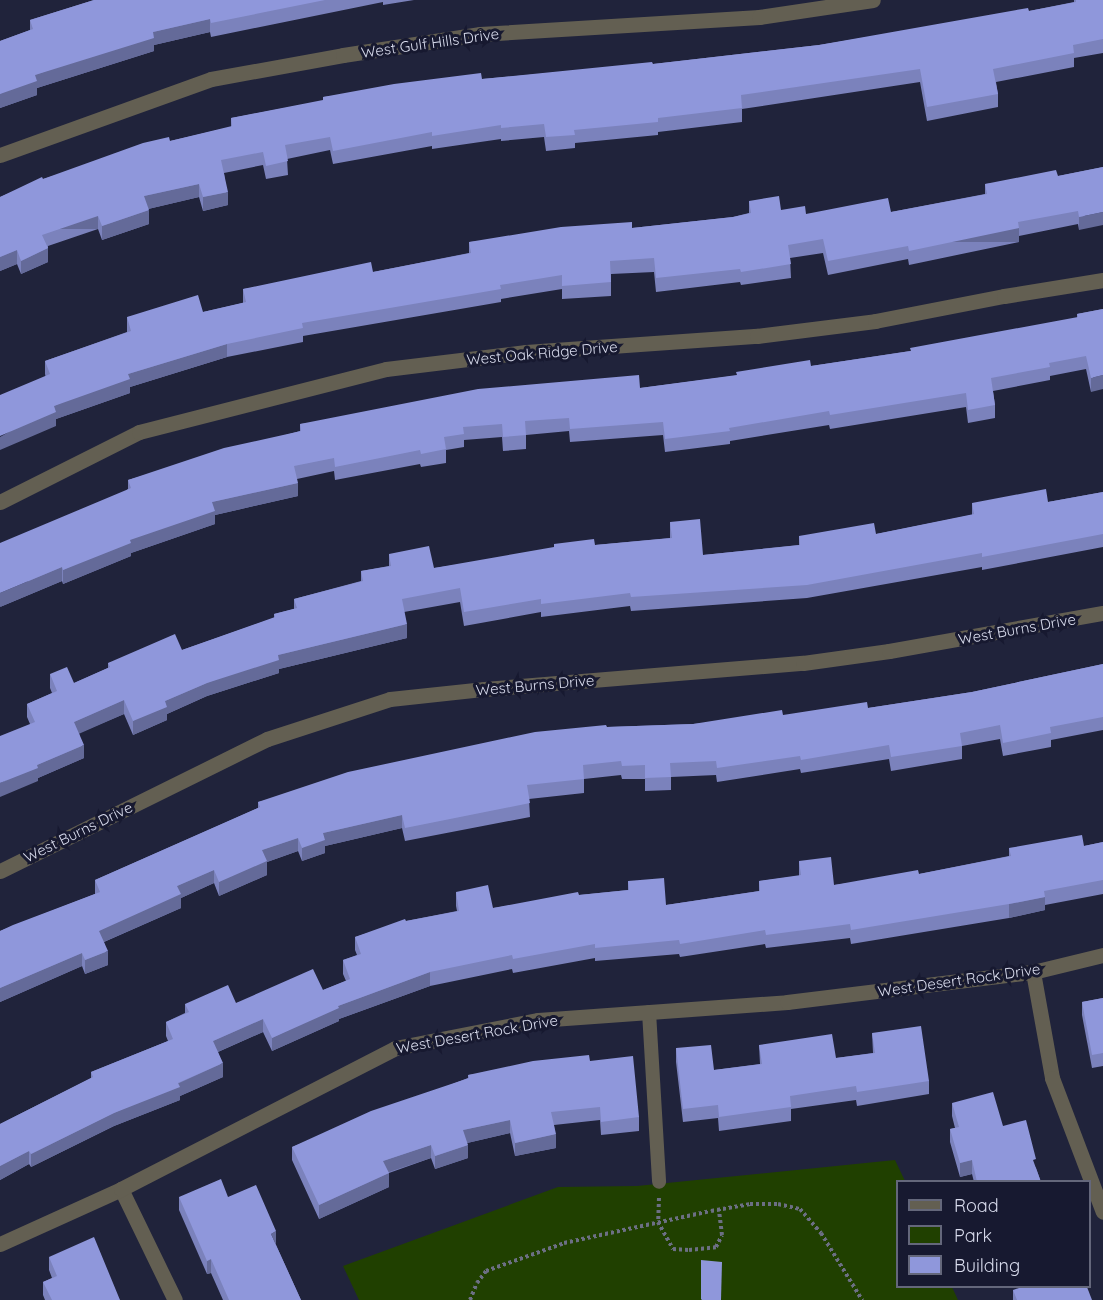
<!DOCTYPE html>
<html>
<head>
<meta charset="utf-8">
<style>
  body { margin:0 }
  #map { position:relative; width:1103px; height:1300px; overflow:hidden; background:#20233b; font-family:Quicksand,sans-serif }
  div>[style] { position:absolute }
  .green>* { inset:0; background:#204000 }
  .path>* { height:4px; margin-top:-2px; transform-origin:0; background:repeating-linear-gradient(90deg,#6c6f84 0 3px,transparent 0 6px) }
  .service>* { height:14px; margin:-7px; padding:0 7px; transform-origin:7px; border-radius:7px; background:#635f52 }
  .minor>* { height:15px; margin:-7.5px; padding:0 7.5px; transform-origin:7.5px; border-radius:7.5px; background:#635f52 }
  .tertiary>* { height:15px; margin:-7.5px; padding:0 7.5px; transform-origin:7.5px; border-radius:7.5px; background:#635f52 }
  .wall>* { inset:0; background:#7b82bc }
  .shaded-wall>* { inset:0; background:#646a99; transform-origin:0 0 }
  .building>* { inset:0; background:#8f97db }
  span { translate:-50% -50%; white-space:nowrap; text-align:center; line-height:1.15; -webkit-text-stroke:6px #171930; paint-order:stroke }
  .street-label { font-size:15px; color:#d8dbec }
  .legend { position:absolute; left:896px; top:1180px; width:195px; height:108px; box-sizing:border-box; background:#171930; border:2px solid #64677b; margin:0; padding:8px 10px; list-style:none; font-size:18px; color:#d8dbec }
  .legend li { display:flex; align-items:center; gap:12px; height:30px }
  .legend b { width:30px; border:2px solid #64677b }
</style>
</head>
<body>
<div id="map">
  <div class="green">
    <div style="clip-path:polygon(895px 1160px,905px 1181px,898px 1182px,898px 1286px,952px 1287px,958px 1300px,359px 1300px,343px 1266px,558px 1187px,637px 1186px)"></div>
  </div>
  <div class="path">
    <div style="left:659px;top:1198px;width:24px;rotate:92deg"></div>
    <div style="left:658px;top:1222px;width:31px;rotate:61deg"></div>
    <div style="left:673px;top:1249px;width:16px;rotate:4deg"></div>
    <div style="left:689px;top:1250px;width:27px;rotate:-6deg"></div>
    <div style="left:716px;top:1247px;width:13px;rotate:-63deg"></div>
    <div style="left:722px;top:1235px;width:26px;rotate:-97deg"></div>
    <div style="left:470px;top:1300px;width:18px;rotate:-68deg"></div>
    <div style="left:477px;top:1283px;width:15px;rotate:-53deg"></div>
    <div style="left:486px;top:1271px;width:83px;rotate:-19.7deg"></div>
    <div style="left:564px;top:1243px;width:150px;rotate:-12.3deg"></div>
    <div style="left:711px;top:1211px;width:40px;rotate:-10deg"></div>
    <div style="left:750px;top:1204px;width:28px"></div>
    <div style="left:778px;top:1204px;width:23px;rotate:13deg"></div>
    <div style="left:800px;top:1209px;width:32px;rotate:49deg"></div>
    <div style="left:821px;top:1233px;width:79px;rotate:58.5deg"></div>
  </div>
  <div class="service">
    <div style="left:649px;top:1012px;width:170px;rotate:86.6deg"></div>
  </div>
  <div class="minor">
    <div style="left:0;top:155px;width:224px;rotate:-19.8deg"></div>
    <div style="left:211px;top:79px;width:134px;rotate:-10.3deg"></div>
    <div style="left:343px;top:55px;width:139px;rotate:-8.7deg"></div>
    <div style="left:480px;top:34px;width:280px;rotate:-3.5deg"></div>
    <div style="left:759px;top:17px;width:115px;rotate:-8.5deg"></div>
    <div style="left:0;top:502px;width:156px;rotate:-26.7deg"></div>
    <div style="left:139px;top:432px;width:255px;rotate:-14.3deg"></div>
    <div style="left:386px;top:369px;width:141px;rotate:-6.9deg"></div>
    <div style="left:526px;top:352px;width:232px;rotate:-4deg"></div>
    <div style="left:757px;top:336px;width:119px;rotate:-7.2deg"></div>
    <div style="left:875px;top:321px;width:131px;rotate:-11deg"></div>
    <div style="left:1004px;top:296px;width:100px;rotate:-9.2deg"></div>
    <div style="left:1033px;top:972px;width:108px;rotate:79.8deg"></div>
    <div style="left:1052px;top:1078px;width:143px;rotate:69.2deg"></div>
    <div style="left:121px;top:1189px;width:123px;rotate:64.1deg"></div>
    <div style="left:0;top:1244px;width:133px;rotate:-24.4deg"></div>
    <div style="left:121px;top:1189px;width:308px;rotate:-27.2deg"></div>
    <div style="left:395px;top:1048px;width:146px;rotate:-11.1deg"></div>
    <div style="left:538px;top:1020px;width:250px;rotate:-4.1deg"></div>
    <div style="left:787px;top:1002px;width:248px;rotate:-7deg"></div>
    <div style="left:1033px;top:972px;width:72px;rotate:-13.7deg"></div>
  </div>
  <div class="tertiary">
    <div style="left:0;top:871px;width:298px;rotate:-26.3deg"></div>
    <div style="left:267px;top:739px;width:129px;rotate:-18deg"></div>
    <div style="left:390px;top:699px;width:95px;rotate:-6.1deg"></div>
    <div style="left:484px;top:689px;width:320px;rotate:-4.7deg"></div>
    <div style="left:803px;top:663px;width:87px;rotate:-7.9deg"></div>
    <div style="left:889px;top:651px;width:217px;rotate:-10.1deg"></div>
  </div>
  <div class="wall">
    <div style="clip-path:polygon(94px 0,414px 0,383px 5px,383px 2px,211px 37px,210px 32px,154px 45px,154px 51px,37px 88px,37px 95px,0 108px,0 41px,30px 30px,30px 20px)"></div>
    <div style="clip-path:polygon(1074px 0,1103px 0,1103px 53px,1074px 58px,1074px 67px,996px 82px,998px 94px,998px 107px,927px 121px,920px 82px,742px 109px,742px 122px,658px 132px,658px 135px,575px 143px,575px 148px,546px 151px,544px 137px,501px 141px,501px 139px,432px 149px,432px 146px,333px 164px,330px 150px,287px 159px,288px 175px,266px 179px,263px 165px,224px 173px,228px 205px,203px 211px,199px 197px,148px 209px,149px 224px,102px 240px,98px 229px,48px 246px,48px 262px,21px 274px,17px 264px,0 271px,0 197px,43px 179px,170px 141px,231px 127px,231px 118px,323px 101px,323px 97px,482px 79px,653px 64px,819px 45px,1029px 11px,1074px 2px)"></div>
    <div style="clip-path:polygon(1103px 167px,1079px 230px,1078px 224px,1019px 236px,1019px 242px,909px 265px,908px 259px,828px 275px,823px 253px,790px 258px,791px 278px,741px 285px,740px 282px,656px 292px,654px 272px,611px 274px,611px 296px,562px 299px,562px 289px,501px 299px,501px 302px,303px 336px,303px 342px,227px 357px,130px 387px,130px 393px,56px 419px,56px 426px,45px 374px,45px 361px,127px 332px,127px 317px,203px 312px,243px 303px,243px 289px,373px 272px,469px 253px,469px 242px,632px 228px,733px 217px,749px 213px,749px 201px,781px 210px,806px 214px,891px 212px,985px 194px,985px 184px,1058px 176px)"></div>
    <div style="clip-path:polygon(1103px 309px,1091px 392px,1086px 369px,1050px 376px,1050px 380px,993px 391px,995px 405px,995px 418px,968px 423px,966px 407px,830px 429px,829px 425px,730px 441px,730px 444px,665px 452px,663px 435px,570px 442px,569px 431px,526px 435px,526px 449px,503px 451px,502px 437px,464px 440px,464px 447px,446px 450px,446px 463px,421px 467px,420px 464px,335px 480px,334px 471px,297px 479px,298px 496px,215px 515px,215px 524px,131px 553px,131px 556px,63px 584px,62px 581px,0 607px,128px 489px,128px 480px,300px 431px,300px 424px,640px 388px,811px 366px,910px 351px,1077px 318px,1077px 314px)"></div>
    <div style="clip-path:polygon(1103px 492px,1103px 547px,982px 570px,982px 567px,807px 598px,631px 611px,630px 606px,541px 617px,541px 612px,464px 626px,460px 602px,404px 612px,407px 638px,279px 669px,279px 673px,207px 696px,167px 714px,167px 720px,133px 735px,124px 714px,79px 733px,84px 758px,38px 778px,38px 781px,30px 724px,27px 717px,27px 704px,52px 693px,50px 688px,50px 674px,74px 683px,108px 668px,108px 663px,182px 650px,274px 618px,274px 614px,294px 609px,294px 599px,361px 581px,361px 571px,389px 566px,389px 554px,434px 568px,595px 545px,670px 538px,670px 522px,703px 555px,799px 545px,799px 536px,876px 534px,972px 515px,972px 503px,1048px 502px)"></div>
    <div style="clip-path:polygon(1103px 664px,1103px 730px,1051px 740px,1051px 747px,1003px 756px,1000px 739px,962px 746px,962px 759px,891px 771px,889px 759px,801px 773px,800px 769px,717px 782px,716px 775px,671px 777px,671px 790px,645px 791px,645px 779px,622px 779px,621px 775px,584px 779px,584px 793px,529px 799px,530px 817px,405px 841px,402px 828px,325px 846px,325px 853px,302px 861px,298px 851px,267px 862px,267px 875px,219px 896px,214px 883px,181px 898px,181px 908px,104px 942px,108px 965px,85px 974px,82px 966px,0 1002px,0 931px,95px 894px,95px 880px,258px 808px,258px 802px,607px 727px,693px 724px,868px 708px,972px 692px)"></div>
    <div style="clip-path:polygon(1103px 842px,1103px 894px,1045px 905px,1045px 910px,1009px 918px,851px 944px,850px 938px,766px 948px,765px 944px,680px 957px,679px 954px,595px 961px,595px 958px,513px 973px,512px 969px,430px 986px,339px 1019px,339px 1021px,272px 1051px,263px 1032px,218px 1052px,223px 1077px,180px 1096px,180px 1100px,114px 1126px,31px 1167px,29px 1164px,0 1180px,0 1124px,91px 1078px,91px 1072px,168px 1041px,166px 1036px,166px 1022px,185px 1013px,185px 1004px,236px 1003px,323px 990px,346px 981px,343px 974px,343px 960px,357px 955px,355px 950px,355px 937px,406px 921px,457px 911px,456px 906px,456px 892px,493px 908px,579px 895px,628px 890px,628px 881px,666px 905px,759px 891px,759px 881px,799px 876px,799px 861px,834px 885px,919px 874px,1009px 856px,1009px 848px,1084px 846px)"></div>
    <div style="clip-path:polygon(1103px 998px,1103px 1066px,1092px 1068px,1082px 1015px,1082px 1002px)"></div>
    <div style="clip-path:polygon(872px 1033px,929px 1081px,929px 1094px,857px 1106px,856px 1100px,791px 1109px,791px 1121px,719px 1131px,718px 1118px,683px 1122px,676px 1062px,676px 1048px,714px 1070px,760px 1064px,759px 1045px,836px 1058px,873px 1053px)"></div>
    <div style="clip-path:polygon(590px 1061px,639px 1117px,639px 1131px,601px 1135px,600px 1120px,554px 1125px,556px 1148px,515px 1156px,510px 1133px,467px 1143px,468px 1158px,435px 1169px,431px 1158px,389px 1173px,389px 1187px,319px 1219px,292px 1160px,292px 1147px,468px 1078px,468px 1075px)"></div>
    <div style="clip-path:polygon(952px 1103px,1003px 1126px,1036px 1168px,1041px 1182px,974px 1182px,972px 1174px,960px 1177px,950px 1142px,950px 1129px,955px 1128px,952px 1116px)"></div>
    <div style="clip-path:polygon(179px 1197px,228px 1197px,276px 1245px,301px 1300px,223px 1300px,211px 1273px,207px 1274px,179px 1210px)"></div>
    <div style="clip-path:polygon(49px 1257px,120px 1300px,45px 1300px,43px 1295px,43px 1282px,52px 1278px,49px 1270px)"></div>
    <div style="clip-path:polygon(1013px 1290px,1092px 1300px,1013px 1300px)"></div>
  </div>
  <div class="shaded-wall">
    <div style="clip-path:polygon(210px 19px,210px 32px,154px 45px,154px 51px,37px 88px,37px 95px,0 108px,0 94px,35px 75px,153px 32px)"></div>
    <div style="clip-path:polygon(199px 184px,199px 197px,144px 210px,144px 196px)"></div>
    <div style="clip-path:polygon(228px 192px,228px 205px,203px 211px,203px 197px)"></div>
    <div style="clip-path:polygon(149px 210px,149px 224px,102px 240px,102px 226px)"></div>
    <div style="clip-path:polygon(1103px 212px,1103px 225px,1079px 230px,1079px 217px)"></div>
    <div style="left:98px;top:216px;width:13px;height:59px;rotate:90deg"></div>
    <div style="left:1019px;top:228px;width:14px;height:112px;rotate:90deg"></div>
    <div style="clip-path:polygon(48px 248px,48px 262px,21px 274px,21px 261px)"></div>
    <div style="clip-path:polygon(17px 250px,17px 264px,0 271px,0 257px)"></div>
    <div style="clip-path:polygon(227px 344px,227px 357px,130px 387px,130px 393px,56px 419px,56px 426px,0 450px,0 437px,54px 406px,128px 374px)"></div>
    <div style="clip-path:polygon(1103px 375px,1103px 389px,1091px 392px,1091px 378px)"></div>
    <div style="clip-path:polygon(298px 483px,298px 496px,215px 515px,215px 524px,131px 553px,131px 556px,63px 584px,63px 570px,212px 502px)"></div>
    <div style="clip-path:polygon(62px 567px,62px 581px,0 607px,0 593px)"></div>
    <div style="clip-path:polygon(407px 624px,407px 638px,279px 669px,279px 673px,207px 696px,167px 714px,167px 720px,133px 735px,133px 721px,165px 701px,207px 683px,278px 655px)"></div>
    <div style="clip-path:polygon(124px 700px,124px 714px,74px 736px,74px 722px)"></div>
    <div style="clip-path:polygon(84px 745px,84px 758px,38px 778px,38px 781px,0 797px,0 783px,37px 765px)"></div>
    <div style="clip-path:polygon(402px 815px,402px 828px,325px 846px,325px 853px,302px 861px,302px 848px,323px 833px)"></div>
    <div style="clip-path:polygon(298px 838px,298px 851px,267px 862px,267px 875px,219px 896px,219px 882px,262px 850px)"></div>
    <div style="clip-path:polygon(214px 870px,214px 883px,181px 898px,181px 908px,99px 944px,99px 931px,177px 886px)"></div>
    <div style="clip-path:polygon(1045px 897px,1045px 910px,1009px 918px,1009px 904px)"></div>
    <div style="clip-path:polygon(108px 951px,108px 965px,85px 974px,85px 960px)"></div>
    <div style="clip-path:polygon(82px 953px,82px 966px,0 1002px,0 988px)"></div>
    <div style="clip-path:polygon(430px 972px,430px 986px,339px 1019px,339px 1021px,272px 1051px,272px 1038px,338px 1006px)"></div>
    <div style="clip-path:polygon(263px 1019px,263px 1032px,213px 1054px,213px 1041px)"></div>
    <div style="clip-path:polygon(223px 1063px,223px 1077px,180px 1096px,180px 1100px,114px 1126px,31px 1167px,31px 1154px,114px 1113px)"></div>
    <div style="clip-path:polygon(510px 1120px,510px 1133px,463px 1144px,463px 1130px)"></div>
    <div style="clip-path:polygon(556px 1134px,556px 1148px,515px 1156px,515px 1143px)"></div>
    <div style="clip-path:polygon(431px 1145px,431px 1158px,383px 1174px,383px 1161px)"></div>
    <div style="clip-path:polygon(468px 1145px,468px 1158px,435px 1169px,435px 1156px)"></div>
    <div style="clip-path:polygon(29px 1151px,29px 1164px,0 1180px,0 1166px)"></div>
    <div style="clip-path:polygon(972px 1160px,972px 1174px,960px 1177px,960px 1163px)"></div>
    <div style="clip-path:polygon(389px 1173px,389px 1187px,319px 1219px,319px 1205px)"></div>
    <div style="clip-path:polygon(276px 1231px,276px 1245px,271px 1234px)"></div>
    <div style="clip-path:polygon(211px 1259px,211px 1273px,207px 1274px,207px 1261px)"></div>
  </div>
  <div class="building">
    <div style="clip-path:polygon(94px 0,325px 0,211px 23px,210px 19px,153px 32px,154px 38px,35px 75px,37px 81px,0 94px,0 41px,33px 29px,30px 20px)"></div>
    <div style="clip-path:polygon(1076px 0,1103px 0,1103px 39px,1073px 45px,1074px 53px,993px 69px,998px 94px,927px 107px,920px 69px,741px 95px,742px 108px,658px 118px,658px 122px,574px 130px,575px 135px,546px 137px,544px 124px,501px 128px,501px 125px,432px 136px,432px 132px,333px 151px,330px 137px,285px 145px,288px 161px,266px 166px,263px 152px,221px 160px,228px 192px,203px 197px,199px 184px,144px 196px,149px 210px,102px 226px,98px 216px,42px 235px,48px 248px,21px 261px,17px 250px,0 257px,0 197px,42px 177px,43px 179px,143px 143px,169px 137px,170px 141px,232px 126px,231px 118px,323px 100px,323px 97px,394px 84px,481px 73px,482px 79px,652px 62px,653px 64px,819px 45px,1028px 8px,1029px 11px,1076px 2px)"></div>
    <div style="clip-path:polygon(1103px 167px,1103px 212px,1079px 217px,1078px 211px,1018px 222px,1019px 228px,909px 251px,908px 246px,828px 261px,823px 239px,788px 245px,791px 264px,741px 272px,740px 269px,656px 278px,654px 258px,610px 261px,611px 282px,562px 286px,562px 275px,500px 285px,501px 289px,302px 323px,303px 328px,227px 344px,128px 374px,130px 379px,54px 406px,56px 412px,0 436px,0 395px,50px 374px,45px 361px,131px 331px,127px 317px,198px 295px,203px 312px,246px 302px,243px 289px,371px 262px,373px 272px,471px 253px,469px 242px,561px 227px,632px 222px,632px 228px,733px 217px,751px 213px,749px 201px,779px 196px,781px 210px,805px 206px,806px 214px,888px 198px,891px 212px,987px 194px,985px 184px,1056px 170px,1058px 176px)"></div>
    <div style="clip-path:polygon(1103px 309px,1103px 375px,1091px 378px,1086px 356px,1049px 363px,1050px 367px,991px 378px,995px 405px,968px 410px,966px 393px,830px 415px,829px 411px,729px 428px,730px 431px,665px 439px,663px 422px,570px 429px,569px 418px,525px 421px,526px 435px,503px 437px,502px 424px,463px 427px,464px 434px,444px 437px,446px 449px,421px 454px,420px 450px,335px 467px,334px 458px,294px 466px,298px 483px,212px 502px,215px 511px,130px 540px,131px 543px,63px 570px,62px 567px,0 593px,0 543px,131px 488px,128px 480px,224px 448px,301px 431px,300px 424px,478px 389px,639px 375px,640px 388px,737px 375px,736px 372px,810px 360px,811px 366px,911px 351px,910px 348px,1078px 317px,1077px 314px)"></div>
    <div style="clip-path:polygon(1046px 489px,1048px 502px,1103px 492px,1103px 534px,982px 557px,982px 553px,807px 585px,631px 597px,630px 593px,541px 604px,541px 599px,464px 612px,460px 588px,402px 599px,407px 624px,278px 655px,279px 660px,207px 683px,165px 701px,167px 707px,133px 721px,124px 700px,74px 722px,84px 745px,37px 765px,38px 768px,0 783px,0 736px,35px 722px,27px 704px,57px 691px,50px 674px,67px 667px,74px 683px,110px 667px,108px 663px,175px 634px,182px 650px,275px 617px,274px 614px,297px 608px,294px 599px,363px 581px,361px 571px,391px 566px,389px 554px,429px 546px,434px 568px,554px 547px,554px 544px,594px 539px,595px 545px,672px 538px,670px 522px,700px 519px,703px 555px,800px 545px,799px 536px,874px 523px,876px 534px,974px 514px,972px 503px)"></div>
    <div style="clip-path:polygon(1103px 664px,1103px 717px,1050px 727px,1051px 733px,1003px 743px,1000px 725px,960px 733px,962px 746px,891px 757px,889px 745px,801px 760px,800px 756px,717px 768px,716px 761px,670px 763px,671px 777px,645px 778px,645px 765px,622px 766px,621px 761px,583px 765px,584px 779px,527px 785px,530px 803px,405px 828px,402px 815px,323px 833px,325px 840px,302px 848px,298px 838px,262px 850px,267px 861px,219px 882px,214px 870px,177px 886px,181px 894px,99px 931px,108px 951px,85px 960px,82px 953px,0 988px,0 931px,13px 925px,100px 892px,95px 880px,260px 807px,258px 802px,348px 772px,535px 732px,606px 725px,607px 727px,693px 724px,782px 710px,783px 715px,867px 702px,868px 708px,972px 692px)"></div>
    <div style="clip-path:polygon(1082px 835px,1084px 846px,1103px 842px,1103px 880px,1044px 891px,1045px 897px,1009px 904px,851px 930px,850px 924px,766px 935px,765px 930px,680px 944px,679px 940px,595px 948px,595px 944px,513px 959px,512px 955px,430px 972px,338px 1006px,339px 1008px,272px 1038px,263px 1019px,213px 1041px,223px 1063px,178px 1083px,180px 1087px,114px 1113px,31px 1154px,29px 1151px,0 1166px,0 1124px,93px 1077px,91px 1072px,173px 1039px,166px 1022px,189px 1012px,185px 1004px,228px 985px,236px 1003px,313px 969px,323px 990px,350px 979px,343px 960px,361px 954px,355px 937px,405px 919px,406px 921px,459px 911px,456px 892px,488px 885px,493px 908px,578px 892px,579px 895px,629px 890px,628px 881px,664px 878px,666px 905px,760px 891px,759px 881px,801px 875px,799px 861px,831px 857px,834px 885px,918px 870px,919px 874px,1011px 856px,1009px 848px)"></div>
    <div style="clip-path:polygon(1103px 998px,1103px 1053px,1092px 1055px,1082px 1002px)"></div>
    <div style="clip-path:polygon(921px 1026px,929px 1081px,857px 1092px,856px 1086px,790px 1096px,791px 1107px,719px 1117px,718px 1105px,683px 1109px,676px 1048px,711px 1045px,714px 1070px,762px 1064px,759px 1045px,832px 1034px,836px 1058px,875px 1053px,872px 1033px)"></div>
    <div style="clip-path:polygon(589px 1055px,590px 1061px,633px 1056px,639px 1117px,601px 1122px,600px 1107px,551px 1112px,556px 1134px,515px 1143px,510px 1120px,463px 1130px,468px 1145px,435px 1156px,431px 1145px,383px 1161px,389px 1173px,319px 1205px,292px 1147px,371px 1111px,469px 1078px,468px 1075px,533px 1061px)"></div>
    <div style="clip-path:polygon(993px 1092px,1003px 1126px,1026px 1120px,1036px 1159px,1033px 1160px,1041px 1182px,977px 1182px,972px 1160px,960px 1163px,950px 1129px,959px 1127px,952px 1103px)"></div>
    <div style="clip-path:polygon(221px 1179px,228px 1197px,256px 1185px,276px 1231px,271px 1234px,301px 1300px,229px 1300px,211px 1259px,207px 1261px,179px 1197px)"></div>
    <div style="clip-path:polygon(94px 1237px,120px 1300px,52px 1300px,43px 1282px,57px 1276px,49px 1257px)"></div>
    <div style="clip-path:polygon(701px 1260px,722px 1262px,721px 1300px,702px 1300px,701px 1299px)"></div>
    <div style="clip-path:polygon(1022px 1287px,1087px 1287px,1092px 1300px,1017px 1300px,1013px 1290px)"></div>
  </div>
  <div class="street-label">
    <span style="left:430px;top:43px;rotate:-8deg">West Gulf Hills Drive</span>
    <span style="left:542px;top:353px;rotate:-5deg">West Oak Ridge Drive</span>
    <span style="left:1017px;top:629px;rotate:-10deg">West Burns Drive</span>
    <span style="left:535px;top:685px;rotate:-5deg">West Burns Drive</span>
    <span style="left:78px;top:832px;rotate:-26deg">West Burns Drive</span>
    <span style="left:959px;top:980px;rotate:-8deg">West Desert Rock Drive</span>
    <span style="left:477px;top:1034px;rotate:-10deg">West Desert Rock Drive</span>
  </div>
  <ul class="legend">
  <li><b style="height:8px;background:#635f52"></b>Road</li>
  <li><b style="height:16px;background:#204000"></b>Park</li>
  <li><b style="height:16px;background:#8f97db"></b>Building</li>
  </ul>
</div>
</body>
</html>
